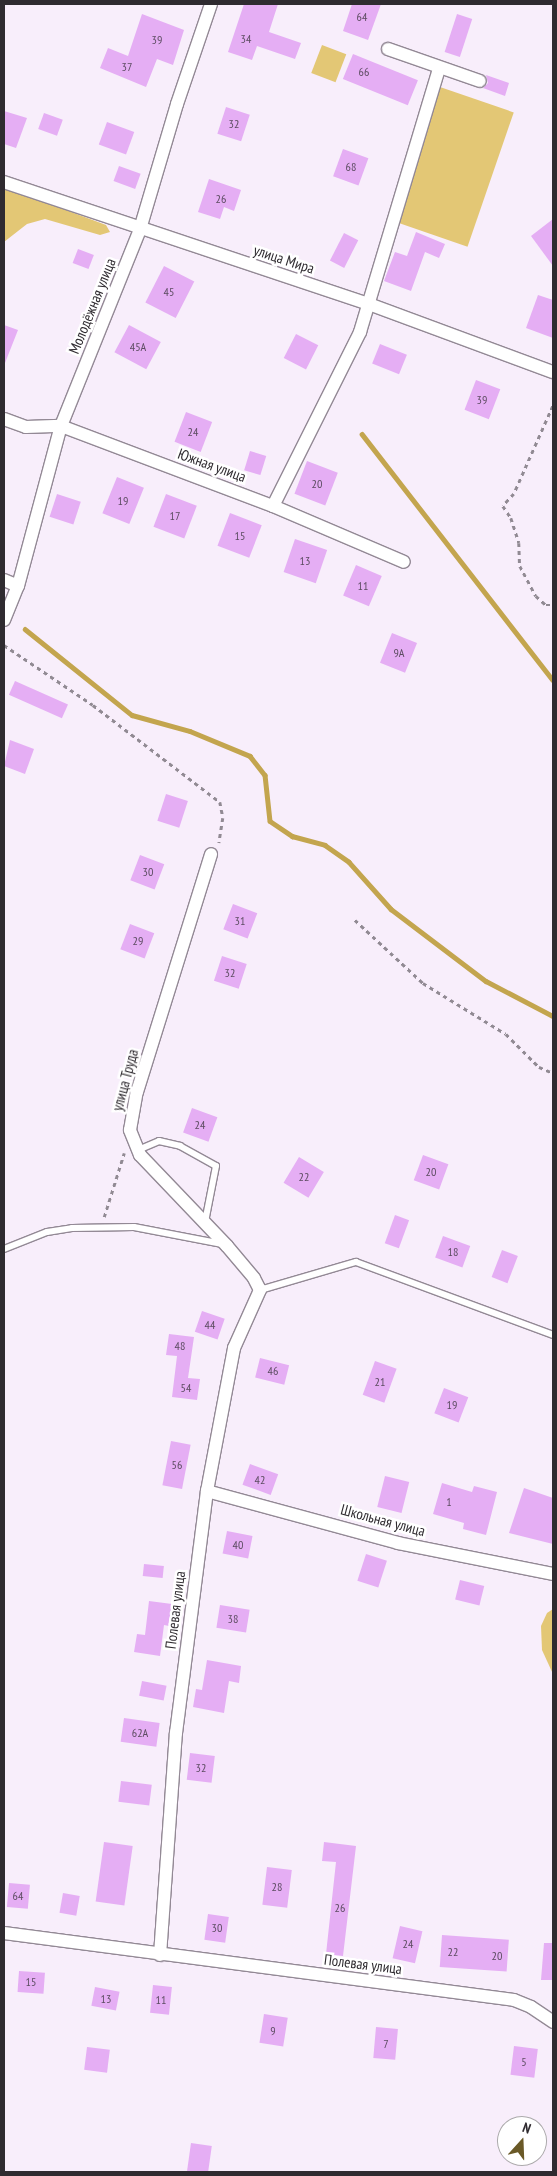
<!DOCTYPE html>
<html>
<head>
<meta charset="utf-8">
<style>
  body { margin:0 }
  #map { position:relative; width:557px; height:2176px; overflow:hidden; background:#f8eefb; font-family:"PT Sans Narrow",sans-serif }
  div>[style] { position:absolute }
  .green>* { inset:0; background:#e3c775; transform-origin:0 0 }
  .stream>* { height:4.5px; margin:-2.25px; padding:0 2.25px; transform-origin:2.25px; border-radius:2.25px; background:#c3a54e }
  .building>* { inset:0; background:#e5aef4; transform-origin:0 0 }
  .path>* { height:2.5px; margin-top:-1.25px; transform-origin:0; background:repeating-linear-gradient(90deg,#918a93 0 4px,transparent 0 8px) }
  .roads { filter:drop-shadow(1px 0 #938995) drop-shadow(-1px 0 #938995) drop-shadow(0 1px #938995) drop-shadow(0 -1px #938995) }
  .lane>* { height:6px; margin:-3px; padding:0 3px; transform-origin:3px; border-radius:3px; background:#fff }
  .street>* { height:12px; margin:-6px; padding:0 6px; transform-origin:6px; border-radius:6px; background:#fff }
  span { translate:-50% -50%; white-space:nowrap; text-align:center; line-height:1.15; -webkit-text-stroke:5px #fff; paint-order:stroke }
  .number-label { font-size:12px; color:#5c4c61 }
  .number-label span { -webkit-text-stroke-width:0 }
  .street-label { font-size:15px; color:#2f2b30 }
  .frame { position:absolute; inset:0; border:5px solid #2f2b30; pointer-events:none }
  .north { position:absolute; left:497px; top:2116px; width:50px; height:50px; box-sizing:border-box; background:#fff; border:1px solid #acaaac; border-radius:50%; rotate:20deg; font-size:14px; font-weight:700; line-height:20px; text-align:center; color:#2f2b30 }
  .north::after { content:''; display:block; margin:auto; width:18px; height:22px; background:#6a5927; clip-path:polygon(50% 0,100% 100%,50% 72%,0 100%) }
</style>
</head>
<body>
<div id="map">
  <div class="green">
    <div style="left:322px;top:45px;width:26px;height:30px;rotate:21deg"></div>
    <div style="left:440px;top:87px;width:78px;height:142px;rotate:19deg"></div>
    <div style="clip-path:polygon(7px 188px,106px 225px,110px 232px,100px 235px,45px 219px,27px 224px,4px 242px,4px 189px)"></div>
    <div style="clip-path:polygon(553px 1609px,553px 1674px,542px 1650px,541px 1626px,547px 1613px)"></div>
  </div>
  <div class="stream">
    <div style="left:362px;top:434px;width:311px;rotate:52.2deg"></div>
    <div style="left:25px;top:629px;width:137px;rotate:38.8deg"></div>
    <div style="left:132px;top:715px;width:60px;rotate:15.4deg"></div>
    <div style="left:190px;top:731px;width:65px;rotate:22.6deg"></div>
    <div style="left:250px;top:756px;width:24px;rotate:52deg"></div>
    <div style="left:265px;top:775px;width:46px;rotate:83.8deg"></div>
    <div style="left:270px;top:821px;width:27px;rotate:34deg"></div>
    <div style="left:292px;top:836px;width:34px;rotate:15deg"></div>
    <div style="left:325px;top:845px;width:29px;rotate:35deg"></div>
    <div style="left:349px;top:862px;width:63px;rotate:48.2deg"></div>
    <div style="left:391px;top:909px;width:119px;rotate:37.2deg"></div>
    <div style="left:486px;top:981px;width:76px;rotate:27.6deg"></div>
  </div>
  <div class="building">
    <div style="clip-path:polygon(244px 4px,278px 4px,269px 32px,301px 43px,295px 59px,257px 46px,252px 60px,228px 52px)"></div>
    <div style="clip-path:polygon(352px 4px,381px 4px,368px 40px,343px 31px)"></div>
    <div style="clip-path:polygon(142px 14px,184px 30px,173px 65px,157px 59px,146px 87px,100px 68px,108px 48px,128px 56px)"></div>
    <div style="left:457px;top:14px;width:16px;height:40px;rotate:18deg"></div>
    <div style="left:353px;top:54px;width:70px;height:27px;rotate:22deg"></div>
    <div style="clip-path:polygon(486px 75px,509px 83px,505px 96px,483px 88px,488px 83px)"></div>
    <div style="left:226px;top:107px;width:25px;height:28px;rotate:18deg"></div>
    <div style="clip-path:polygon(4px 111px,27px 118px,16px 148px,4px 144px)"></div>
    <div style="left:44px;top:113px;width:20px;height:17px;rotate:20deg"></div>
    <div style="left:107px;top:122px;width:29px;height:24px;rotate:20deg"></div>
    <div style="left:343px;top:149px;width:27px;height:29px;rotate:20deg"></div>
    <div style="left:119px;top:166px;width:23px;height:16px;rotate:20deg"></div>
    <div style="clip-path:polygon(209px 179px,241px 190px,234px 211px,224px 207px,220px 219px,198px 212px)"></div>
    <div style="clip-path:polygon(553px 219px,553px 266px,531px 236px)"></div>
    <div style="clip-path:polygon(416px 232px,445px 244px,439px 258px,425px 252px,411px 291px,384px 281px,395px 252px,407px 256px)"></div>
    <div style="left:344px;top:233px;width:16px;height:31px;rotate:27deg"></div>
    <div style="left:78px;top:249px;width:17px;height:15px;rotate:21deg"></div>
    <div style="left:164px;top:266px;width:34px;height:41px;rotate:27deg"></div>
    <div style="clip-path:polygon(538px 295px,553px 300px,553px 338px,526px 328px)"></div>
    <div style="clip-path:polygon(4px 325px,18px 330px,5px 363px,4px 363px)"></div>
    <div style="left:129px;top:325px;width:36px;height:31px;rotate:28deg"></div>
    <div style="left:296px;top:334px;width:25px;height:27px;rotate:27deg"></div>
    <div style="left:380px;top:344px;width:29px;height:21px;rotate:22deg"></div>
    <div style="left:476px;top:380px;width:26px;height:32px;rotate:21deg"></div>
    <div style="left:186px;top:412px;width:28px;height:32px;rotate:21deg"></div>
    <div style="left:250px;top:451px;width:17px;height:20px;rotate:17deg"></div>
    <div style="left:307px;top:461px;width:33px;height:35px;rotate:21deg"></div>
    <div style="left:117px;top:477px;width:29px;height:39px;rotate:22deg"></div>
    <div style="left:57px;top:494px;width:25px;height:24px;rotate:18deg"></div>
    <div style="left:166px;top:494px;width:33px;height:35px;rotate:21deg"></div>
    <div style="left:230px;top:513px;width:34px;height:35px;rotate:21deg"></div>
    <div style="left:295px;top:539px;width:34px;height:35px;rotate:19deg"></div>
    <div style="left:356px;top:565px;width:28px;height:33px;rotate:23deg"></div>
    <div style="left:392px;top:633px;width:27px;height:32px;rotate:22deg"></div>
    <div style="left:15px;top:681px;width:58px;height:15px;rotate:24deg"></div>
    <div style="clip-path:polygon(10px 740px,34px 749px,25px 774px,4px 766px)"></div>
    <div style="left:166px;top:794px;width:23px;height:28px;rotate:18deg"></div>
    <div style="left:140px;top:855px;width:26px;height:27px;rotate:21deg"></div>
    <div style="left:233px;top:904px;width:26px;height:27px;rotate:21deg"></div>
    <div style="left:130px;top:924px;width:26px;height:27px;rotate:21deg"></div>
    <div style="left:222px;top:956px;width:26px;height:26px;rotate:18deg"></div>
    <div style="left:192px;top:1108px;width:27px;height:26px;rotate:20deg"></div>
    <div style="left:423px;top:1155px;width:27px;height:27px;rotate:20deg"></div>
    <div style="left:299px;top:1157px;width:29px;height:30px;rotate:31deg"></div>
    <div style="left:395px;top:1215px;width:15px;height:30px;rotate:20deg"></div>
    <div style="left:443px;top:1236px;width:29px;height:23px;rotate:20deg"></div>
    <div style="left:502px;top:1250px;width:17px;height:29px;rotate:21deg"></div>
    <div style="left:202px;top:1311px;width:24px;height:22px;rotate:19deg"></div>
    <div style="clip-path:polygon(169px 1334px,194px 1337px,188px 1378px,200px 1379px,197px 1400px,172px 1397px,177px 1356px,166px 1355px)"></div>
    <div style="left:260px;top:1358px;width:30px;height:20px;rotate:14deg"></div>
    <div style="left:375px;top:1361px;width:23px;height:36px;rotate:20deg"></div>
    <div style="left:444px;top:1388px;width:26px;height:27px;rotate:21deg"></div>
    <div style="left:171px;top:1441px;width:20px;height:45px;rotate:11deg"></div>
    <div style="left:250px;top:1464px;width:30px;height:22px;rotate:20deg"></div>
    <div style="left:385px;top:1476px;width:25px;height:32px;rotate:14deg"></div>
    <div style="clip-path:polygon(442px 1483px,472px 1492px,474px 1486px,497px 1492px,486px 1535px,463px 1529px,464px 1523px,433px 1514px)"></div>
    <div style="clip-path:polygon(524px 1488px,553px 1498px,553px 1544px,509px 1533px)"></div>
    <div style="left:227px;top:1531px;width:26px;height:23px;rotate:11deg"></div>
    <div style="left:366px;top:1554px;width:22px;height:28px;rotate:18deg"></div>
    <div style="left:144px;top:1564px;width:20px;height:12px;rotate:6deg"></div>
    <div style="left:460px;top:1580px;width:25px;height:20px;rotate:14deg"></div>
    <div style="clip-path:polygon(149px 1601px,172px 1604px,169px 1626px,164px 1625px,160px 1656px,134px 1652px,137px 1634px,145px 1635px)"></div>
    <div style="left:220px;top:1605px;width:30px;height:23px;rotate:9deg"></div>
    <div style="clip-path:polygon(207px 1660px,241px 1666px,239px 1683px,229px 1681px,224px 1713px,193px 1707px,196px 1689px,202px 1690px)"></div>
    <div style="left:142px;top:1681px;width:25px;height:15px;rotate:11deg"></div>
    <div style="left:124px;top:1718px;width:36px;height:24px;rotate:8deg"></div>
    <div style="left:190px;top:1753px;width:25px;height:27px;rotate:7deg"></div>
    <div style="left:121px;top:1781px;width:31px;height:21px;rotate:7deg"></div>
    <div style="left:104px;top:1842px;width:29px;height:60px;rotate:8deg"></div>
    <div style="clip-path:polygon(324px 1842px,356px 1846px,343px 1956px,326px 1954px,336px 1862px,322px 1861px)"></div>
    <div style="left:267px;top:1867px;width:25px;height:38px;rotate:7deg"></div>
    <div style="left:9px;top:1883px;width:21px;height:24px;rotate:5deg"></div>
    <div style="left:63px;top:1893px;width:17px;height:20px;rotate:10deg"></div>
    <div style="left:208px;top:1914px;width:21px;height:26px;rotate:8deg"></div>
    <div style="left:400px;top:1926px;width:23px;height:33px;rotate:13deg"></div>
    <div style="left:442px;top:1935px;width:67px;height:32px;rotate:4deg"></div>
    <div style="clip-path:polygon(544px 1943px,553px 1943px,553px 1980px,541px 1980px)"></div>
    <div style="left:19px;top:1971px;width:26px;height:21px;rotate:4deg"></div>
    <div style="left:153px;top:1985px;width:19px;height:28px;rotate:6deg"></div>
    <div style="left:95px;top:1987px;width:25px;height:19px;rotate:11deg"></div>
    <div style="left:264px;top:2014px;width:24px;height:29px;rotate:9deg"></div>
    <div style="left:376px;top:2027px;width:22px;height:31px;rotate:5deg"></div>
    <div style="left:514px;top:2046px;width:24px;height:29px;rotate:7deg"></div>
    <div style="left:87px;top:2047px;width:23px;height:23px;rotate:7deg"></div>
    <div style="left:191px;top:2143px;width:21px;height:29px;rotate:8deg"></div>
  </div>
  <div class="path">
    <div style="left:553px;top:406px;width:96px;rotate:113.9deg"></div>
    <div style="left:514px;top:494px;width:16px;rotate:133deg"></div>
    <div style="left:503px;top:506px;width:14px;rotate:56deg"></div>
    <div style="left:511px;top:518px;width:26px;rotate:72deg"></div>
    <div style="left:519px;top:543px;width:23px;rotate:88deg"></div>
    <div style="left:520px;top:566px;width:34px;rotate:62deg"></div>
    <div style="left:536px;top:596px;width:13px;rotate:42deg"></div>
    <div style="left:546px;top:605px;width:7px"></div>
    <div style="left:4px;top:645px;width:107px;rotate:34deg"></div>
    <div style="left:93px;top:705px;width:160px;rotate:37.4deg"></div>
    <div style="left:220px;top:802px;width:16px;rotate:79deg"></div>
    <div style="left:223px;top:818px;width:25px;rotate:99deg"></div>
    <div style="left:355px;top:920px;width:93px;rotate:42.8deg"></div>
    <div style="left:423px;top:983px;width:97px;rotate:31.6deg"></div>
    <div style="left:506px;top:1034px;width:47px;rotate:45deg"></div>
    <div style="left:539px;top:1067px;width:15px;rotate:23deg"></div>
    <div style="left:104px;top:1217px;width:67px;rotate:-72.6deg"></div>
  </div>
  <div class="roads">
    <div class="lane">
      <div style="left:138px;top:1150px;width:23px;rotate:-23deg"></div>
      <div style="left:159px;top:1141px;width:22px;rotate:13deg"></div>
      <div style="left:180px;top:1146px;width:41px;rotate:29.1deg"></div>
      <div style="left:216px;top:1166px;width:57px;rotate:101.1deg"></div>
      <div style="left:4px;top:1249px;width:46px;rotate:-21.6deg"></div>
      <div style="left:47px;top:1232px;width:25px;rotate:-9deg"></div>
      <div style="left:72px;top:1228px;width:62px;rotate:-0.9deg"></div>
      <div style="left:134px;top:1227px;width:90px;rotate:10.9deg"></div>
      <div style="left:260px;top:1290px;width:100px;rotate:-16.3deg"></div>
      <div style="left:356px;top:1262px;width:210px;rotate:20.3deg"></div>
    </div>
    <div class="street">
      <div style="left:388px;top:49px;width:97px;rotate:19.2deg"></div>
      <div style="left:4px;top:182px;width:382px;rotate:18.5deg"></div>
      <div style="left:366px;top:303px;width:199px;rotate:20.3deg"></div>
      <div style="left:4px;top:419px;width:23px;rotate:20deg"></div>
      <div style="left:26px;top:427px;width:35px;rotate:-2deg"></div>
      <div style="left:61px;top:426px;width:227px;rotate:20.7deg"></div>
      <div style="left:273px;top:506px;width:142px;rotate:23.1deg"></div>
      <div style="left:273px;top:506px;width:195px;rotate:-63.4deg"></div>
      <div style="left:360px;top:332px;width:275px;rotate:-73.3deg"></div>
      <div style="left:4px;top:580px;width:15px;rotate:23deg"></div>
      <div style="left:4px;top:620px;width:37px;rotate:-68deg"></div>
      <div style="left:18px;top:586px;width:166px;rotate:-75deg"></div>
      <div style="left:61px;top:426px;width:212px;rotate:-68.1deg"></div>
      <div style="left:140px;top:229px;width:130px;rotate:-73.5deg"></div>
      <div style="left:177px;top:104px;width:106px;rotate:-71.2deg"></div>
      <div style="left:207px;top:1491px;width:198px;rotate:15.2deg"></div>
      <div style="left:398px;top:1543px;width:158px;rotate:11.3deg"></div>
      <div style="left:4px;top:1933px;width:514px;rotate:7.48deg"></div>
      <div style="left:514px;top:2000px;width:18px;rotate:22deg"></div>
      <div style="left:531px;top:2007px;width:27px;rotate:34deg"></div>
      <div style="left:160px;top:1955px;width:223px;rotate:-85.9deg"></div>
      <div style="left:176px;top:1733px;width:244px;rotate:-82.7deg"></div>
      <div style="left:207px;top:1491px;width:146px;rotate:-79.3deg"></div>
      <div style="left:234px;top:1348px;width:64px;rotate:-65.9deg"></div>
      <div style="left:260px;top:1290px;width:13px;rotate:-117deg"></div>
      <div style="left:254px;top:1278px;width:42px;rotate:-130.2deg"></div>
      <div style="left:227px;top:1246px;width:126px;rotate:-133.7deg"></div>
      <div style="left:140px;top:1155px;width:27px;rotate:-112deg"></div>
      <div style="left:130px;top:1130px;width:39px;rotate:-80deg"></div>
      <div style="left:137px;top:1092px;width:249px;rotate:-72.7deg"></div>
    </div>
  </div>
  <div class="number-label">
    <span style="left:362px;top:17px">64</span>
    <span style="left:246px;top:39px">34</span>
    <span style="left:157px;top:40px">39</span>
    <span style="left:127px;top:67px">37</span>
    <span style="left:364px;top:72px">66</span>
    <span style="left:234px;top:124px">32</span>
    <span style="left:351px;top:167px">68</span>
    <span style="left:221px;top:199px">26</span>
    <span style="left:169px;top:292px">45</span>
    <span style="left:138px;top:347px">45А</span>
    <span style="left:482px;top:400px">39</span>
    <span style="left:193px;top:432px">24</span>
    <span style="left:317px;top:484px">20</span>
    <span style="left:123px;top:501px">19</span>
    <span style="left:175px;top:516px">17</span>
    <span style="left:240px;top:536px">15</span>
    <span style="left:305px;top:561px">13</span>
    <span style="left:363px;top:586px">11</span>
    <span style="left:399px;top:653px">9А</span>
    <span style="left:148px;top:872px">30</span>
    <span style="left:240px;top:921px">31</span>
    <span style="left:138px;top:941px">29</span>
    <span style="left:230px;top:973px">32</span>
    <span style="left:200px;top:1125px">24</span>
    <span style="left:431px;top:1172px">20</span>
    <span style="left:304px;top:1177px">22</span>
    <span style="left:453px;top:1252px">18</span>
    <span style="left:210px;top:1325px">44</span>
    <span style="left:180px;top:1346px">48</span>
    <span style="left:273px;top:1371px">46</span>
    <span style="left:380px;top:1382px">21</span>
    <span style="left:186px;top:1388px">54</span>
    <span style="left:452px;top:1405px">19</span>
    <span style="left:177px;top:1465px">56</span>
    <span style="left:260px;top:1480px">42</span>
    <span style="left:449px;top:1502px">1</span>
    <span style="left:238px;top:1545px">40</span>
    <span style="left:233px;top:1619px">38</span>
    <span style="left:140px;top:1733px">62А</span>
    <span style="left:201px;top:1768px">32</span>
    <span style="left:277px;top:1887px">28</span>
    <span style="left:18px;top:1896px">64</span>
    <span style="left:340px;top:1908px">26</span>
    <span style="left:217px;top:1928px">30</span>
    <span style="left:408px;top:1944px">24</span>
    <span style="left:453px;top:1952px">22</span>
    <span style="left:497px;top:1956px">20</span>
    <span style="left:31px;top:1982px">15</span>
    <span style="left:106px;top:1999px">13</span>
    <span style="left:161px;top:2000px">11</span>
    <span style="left:273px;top:2031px">9</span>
    <span style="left:386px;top:2044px">7</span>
    <span style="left:524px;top:2062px">5</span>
  </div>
  <div class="street-label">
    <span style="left:284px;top:259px;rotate:18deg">улица Мира</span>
    <span style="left:92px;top:306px;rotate:-68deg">Молодёжная улица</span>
    <span style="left:212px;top:465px;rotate:20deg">Южная улица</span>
    <span style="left:125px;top:1080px;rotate:-75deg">улица Труда</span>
    <span style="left:383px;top:1520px;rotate:15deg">Школьная улица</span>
    <span style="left:175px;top:1610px;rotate:-83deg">Полевая улица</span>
    <span style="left:363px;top:1964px;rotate:7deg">Полевая улица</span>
  </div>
  <div class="frame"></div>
  <div class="north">N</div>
</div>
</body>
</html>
